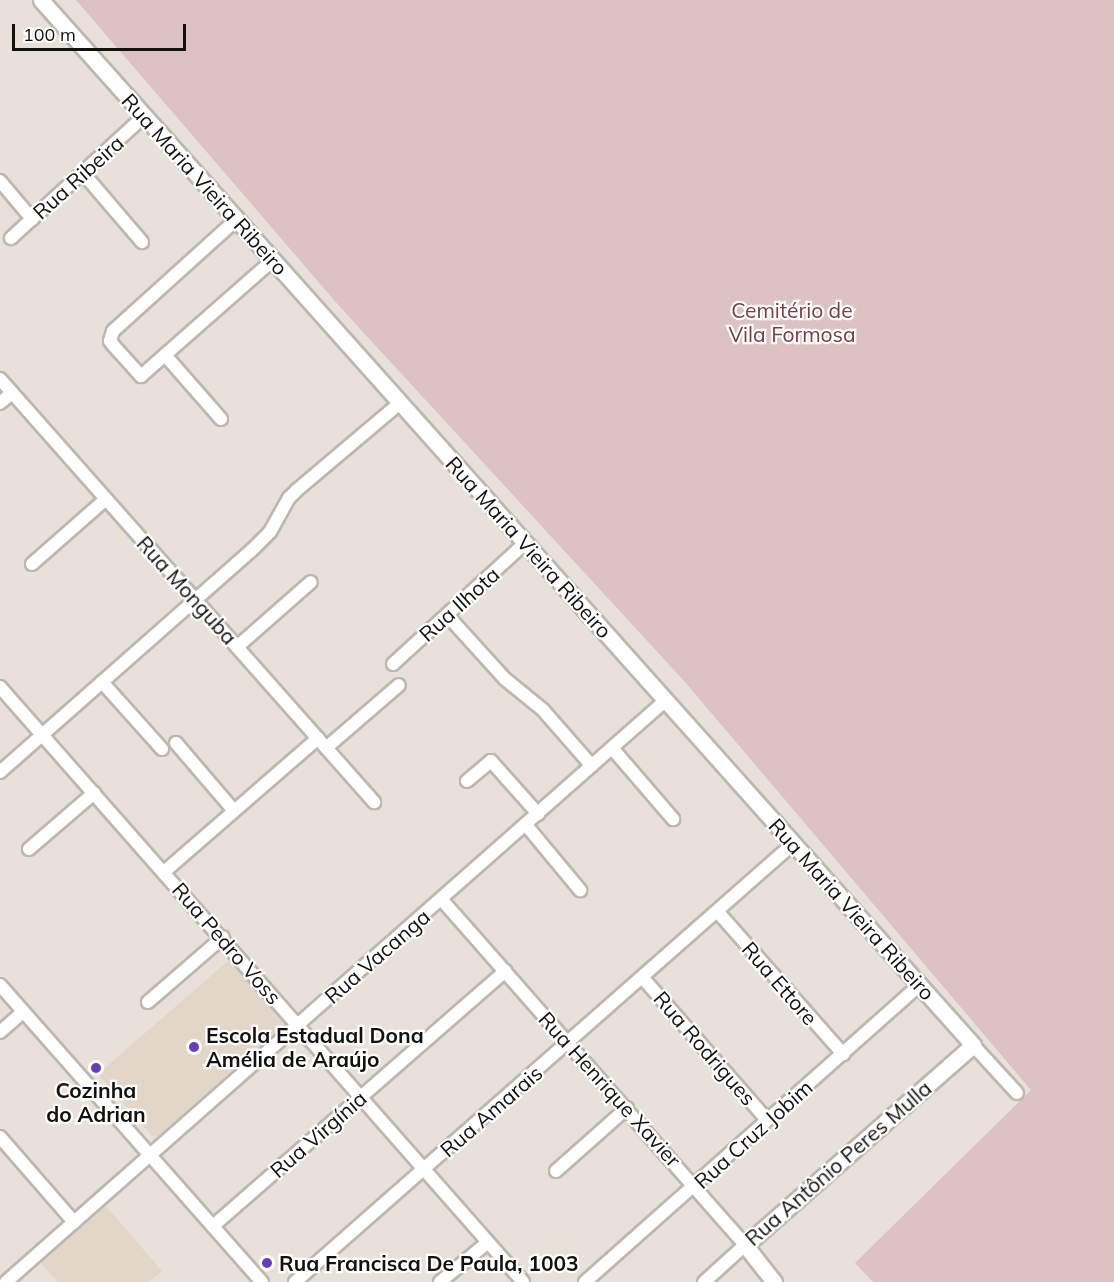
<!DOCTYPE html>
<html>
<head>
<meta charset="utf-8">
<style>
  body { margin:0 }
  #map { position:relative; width:1114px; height:1282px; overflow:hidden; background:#e8e1d9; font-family:Mulish,sans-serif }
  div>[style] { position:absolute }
  .built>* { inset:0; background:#e2d6c8 }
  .green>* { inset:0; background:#dcc2c2 }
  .roads { filter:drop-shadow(2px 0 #beb7af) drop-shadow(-2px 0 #beb7af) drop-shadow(0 2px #beb7af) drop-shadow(0 -2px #beb7af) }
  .minor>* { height:12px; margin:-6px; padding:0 6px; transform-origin:6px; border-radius:6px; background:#fff }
  .tertiary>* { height:15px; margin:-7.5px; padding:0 7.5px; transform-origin:7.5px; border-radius:7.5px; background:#fff }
  .dots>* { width:16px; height:16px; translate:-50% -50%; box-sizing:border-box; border:3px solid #fff; border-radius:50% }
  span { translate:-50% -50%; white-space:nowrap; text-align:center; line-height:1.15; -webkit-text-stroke:4.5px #fff; paint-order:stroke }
  .street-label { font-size:21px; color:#13110e }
  .park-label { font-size:21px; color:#763e41 }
  .poi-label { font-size:21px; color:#13110e; font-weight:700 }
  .left { translate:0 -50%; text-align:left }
  .scale { position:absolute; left:12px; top:24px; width:174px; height:27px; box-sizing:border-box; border:3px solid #13110e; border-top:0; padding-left:8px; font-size:18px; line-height:21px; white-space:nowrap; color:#13110e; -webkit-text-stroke:4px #fff; paint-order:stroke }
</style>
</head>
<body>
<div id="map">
  <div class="built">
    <div style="clip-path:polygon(229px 960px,285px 1024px,158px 1136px,152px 1136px,98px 1074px)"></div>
    <div style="clip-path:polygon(106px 1206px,162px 1271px,149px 1282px,58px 1282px,41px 1263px)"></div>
  </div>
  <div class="green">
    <div style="clip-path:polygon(76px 0,1114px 0,1114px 1282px,873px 1282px,855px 1263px,1031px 1090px,685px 682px,340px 307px)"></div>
  </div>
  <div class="roads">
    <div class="minor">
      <div style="left:83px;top:173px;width:91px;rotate:49.5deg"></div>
      <div style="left:0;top:181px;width:50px;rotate:49.9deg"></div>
      <div style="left:237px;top:219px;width:167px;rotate:137.9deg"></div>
      <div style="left:113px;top:331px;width:10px;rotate:107deg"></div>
      <div style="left:110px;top:341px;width:5px;rotate:53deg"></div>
      <div style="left:113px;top:345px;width:42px;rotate:47.9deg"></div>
      <div style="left:141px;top:376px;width:176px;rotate:-41.3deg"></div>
      <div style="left:11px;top:238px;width:180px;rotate:-42.5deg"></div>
      <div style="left:165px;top:355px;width:85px;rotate:48.8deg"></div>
      <div style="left:0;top:379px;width:565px;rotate:48.52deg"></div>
      <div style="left:0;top:403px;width:16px;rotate:-40deg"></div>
      <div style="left:32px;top:564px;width:98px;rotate:-41.3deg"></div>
      <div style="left:447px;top:615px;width:86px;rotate:47.8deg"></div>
      <div style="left:505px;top:679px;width:49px;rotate:39.2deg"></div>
      <div style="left:543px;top:710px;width:74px;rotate:48.8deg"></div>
      <div style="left:237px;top:647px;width:98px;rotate:-41.3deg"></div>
      <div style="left:393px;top:664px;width:179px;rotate:-42.5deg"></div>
      <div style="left:102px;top:682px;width:90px;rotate:48.2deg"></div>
      <div style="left:0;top:687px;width:792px;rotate:48.68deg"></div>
      <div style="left:176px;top:743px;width:89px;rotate:49.5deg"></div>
      <div style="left:326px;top:748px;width:96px;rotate:-40.8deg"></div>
      <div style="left:612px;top:748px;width:94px;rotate:49.3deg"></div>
      <div style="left:0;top:772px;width:336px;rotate:-41.4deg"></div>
      <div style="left:252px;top:550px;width:25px;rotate:-45deg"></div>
      <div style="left:270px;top:532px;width:39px;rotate:-61deg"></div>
      <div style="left:289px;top:498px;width:11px;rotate:-45deg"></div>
      <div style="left:297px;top:490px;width:135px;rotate:-40.2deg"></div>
      <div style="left:467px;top:781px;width:31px;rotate:-40deg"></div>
      <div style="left:491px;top:761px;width:71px;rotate:48.4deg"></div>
      <div style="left:526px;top:825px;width:85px;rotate:50.3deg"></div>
      <div style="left:29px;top:849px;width:86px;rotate:-40.7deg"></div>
      <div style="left:164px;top:872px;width:204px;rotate:-41deg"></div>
      <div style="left:442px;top:900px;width:459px;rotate:48.7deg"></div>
      <div style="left:745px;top:1245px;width:55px;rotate:137.9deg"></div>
      <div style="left:717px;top:911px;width:191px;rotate:48.6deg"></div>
      <div style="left:642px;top:977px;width:190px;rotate:48.8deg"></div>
      <div style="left:0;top:985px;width:396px;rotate:48.6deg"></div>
      <div style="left:148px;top:1002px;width:99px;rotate:-40.9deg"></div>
      <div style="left:0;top:1032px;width:30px;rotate:-41deg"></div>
      <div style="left:973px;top:1045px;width:65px;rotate:47.5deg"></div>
      <div style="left:0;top:1137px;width:113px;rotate:49deg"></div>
      <div style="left:556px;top:1171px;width:95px;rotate:-41.6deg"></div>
      <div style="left:213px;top:1226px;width:388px;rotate:-41.1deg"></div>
      <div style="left:6px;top:1282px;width:880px;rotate:-41.41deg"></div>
      <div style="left:295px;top:1282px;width:665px;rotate:-41.34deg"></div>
      <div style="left:440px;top:1282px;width:62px;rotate:-39.8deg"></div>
      <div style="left:585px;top:1282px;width:448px;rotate:-41.6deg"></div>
    </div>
    <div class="tertiary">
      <div style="left:41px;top:0;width:1400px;rotate:48.27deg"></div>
      <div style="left:973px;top:1045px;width:303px;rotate:138.7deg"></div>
      <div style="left:745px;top:1245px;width:47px;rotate:51.9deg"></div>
    </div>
  </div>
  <div class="dots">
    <div style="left:194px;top:1047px;background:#663fb7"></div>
    <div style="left:96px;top:1068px;background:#663fb7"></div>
    <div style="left:267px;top:1263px;background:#663fb7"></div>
  </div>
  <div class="street-label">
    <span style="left:78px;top:177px;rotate:-42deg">Rua Ribeira</span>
    <span style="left:205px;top:184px;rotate:48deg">Rua Maria Vieira Ribeiro</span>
    <span style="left:529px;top:547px;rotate:48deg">Rua Maria Vieira Ribeiro</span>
    <span style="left:187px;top:590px;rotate:48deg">Rua Monguba</span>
    <span style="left:459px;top:604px;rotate:-42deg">Rua Ilhota</span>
    <span style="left:852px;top:909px;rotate:48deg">Rua Maria Vieira Ribeiro</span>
    <span style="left:227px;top:943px;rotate:49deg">Rua Pedro Voss</span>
    <span style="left:377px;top:956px;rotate:-41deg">Rua Vacanga</span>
    <span style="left:780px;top:983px;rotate:49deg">Rua Ettore</span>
    <span style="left:705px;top:1048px;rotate:49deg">Rua Rodrigues</span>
    <span style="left:610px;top:1089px;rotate:48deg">Rua Henrique Xavier</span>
    <span style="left:491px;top:1111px;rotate:-41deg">Rua Amarais</span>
    <span style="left:318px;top:1134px;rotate:-41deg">Rua Virgínia</span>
    <span style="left:753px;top:1134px;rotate:-42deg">Rua Cruz Jobim</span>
    <span style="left:838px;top:1163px;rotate:-41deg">Rua Antônio Peres Mulla</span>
  </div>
  <div class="park-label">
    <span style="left:792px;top:322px">Cemitério de<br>Vila Formosa</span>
  </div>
  <div class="poi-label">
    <span class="left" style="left:206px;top:1047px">Escola Estadual Dona<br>Amélia de Araújo</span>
    <span style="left:96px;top:1102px">Cozinha<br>do Adrian</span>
    <span class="left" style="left:279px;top:1263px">Rua Francisca De Paula, 1003</span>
  </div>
  <div class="scale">100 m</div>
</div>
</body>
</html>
